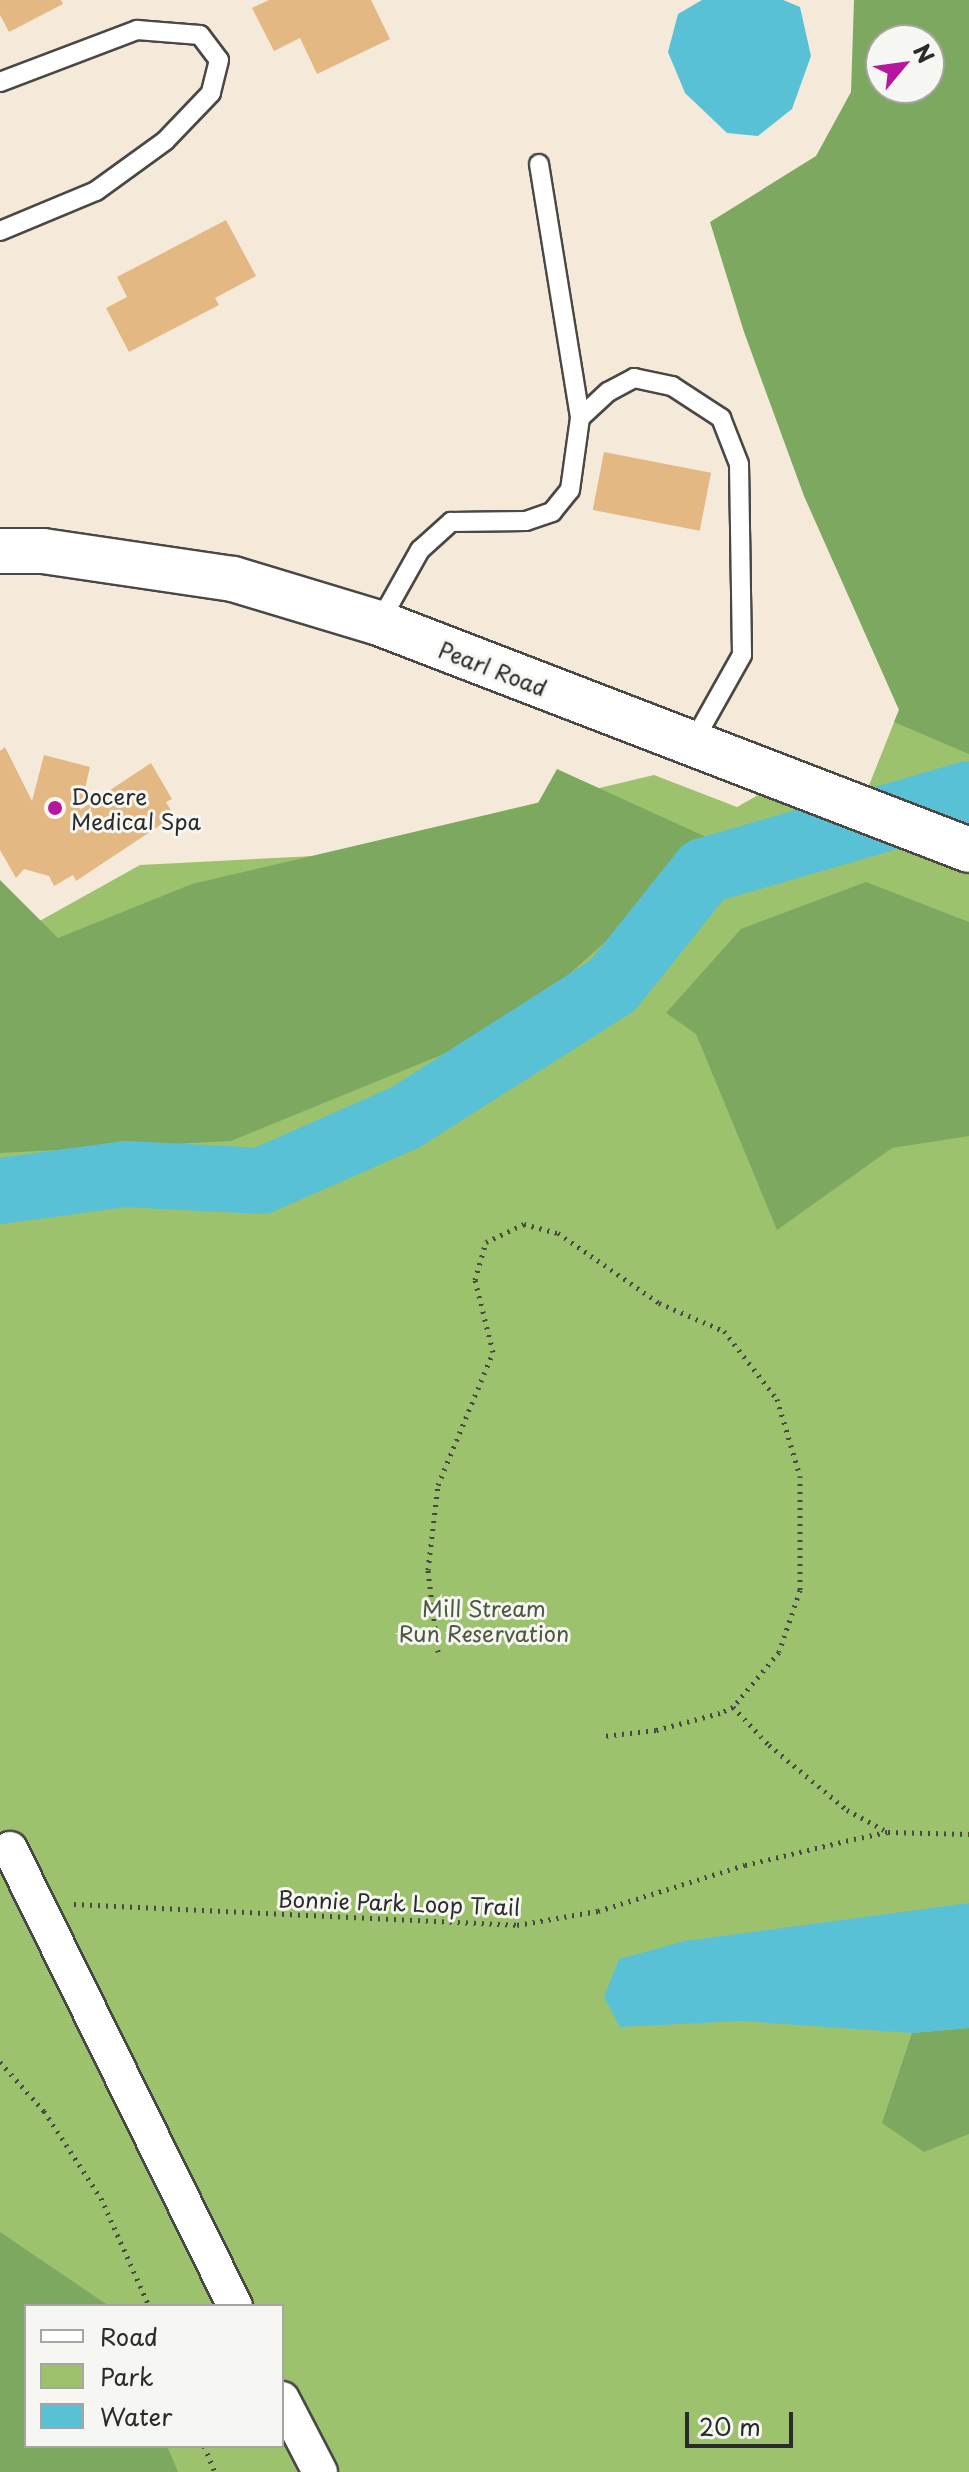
<!DOCTYPE html>
<html>
<head>
<meta charset="utf-8">
<style>
  body { margin:0 }
  #map { position:relative; width:969px; height:2472px; overflow:hidden; background:#f5ead9; font-family:"Playpen Sans",sans-serif }
  div>[style] { position:absolute }
  .green>* { inset:0; background:#9cc26d }
  .forest>* { inset:0; background:#7da860 }
  .water>* { inset:0; background:#59c1d6 }
  .river>* { height:66px; margin:-33px; padding:0 33px; transform-origin:33px; border-radius:33px; background:#59c1d6 }
  .building>* { inset:0; background:#e4b882; transform-origin:0 0 }
  .path>* { height:5px; margin-top:-2.5px; transform-origin:0; background:repeating-linear-gradient(90deg,#494845 0 2px,transparent 0 8px) }
  .roads { filter:drop-shadow(2px 0 #494845) drop-shadow(-2px 0 #494845) drop-shadow(0 2px #494845) drop-shadow(0 -2px #494845) }
  .lane>* { height:18px; margin:-9px; padding:0 9px; transform-origin:9px; border-radius:9px; background:#fff }
  .street>* { height:34px; margin:-17px; padding:0 17px; transform-origin:17px; border-radius:17px; background:#fff }
  .primary>* { height:44px; margin:-22px; padding:0 22px; transform-origin:22px; border-radius:22px; background:#fff }
  .dots>* { width:22px; height:22px; translate:-50% -50%; box-sizing:border-box; border:4px solid #f6f6f2; border-radius:50% }
  span { translate:-50% -50%; white-space:nowrap; text-align:center; line-height:1.15; -webkit-text-stroke:6px #f6f6f2; paint-order:stroke }
  .street-label { font-size:22px; color:#2b2b2b }
  .poi-label { font-size:22px; color:#2b2b2b }
  .left { translate:0 -50%; text-align:left }
  .park-label { font-size:22px; color:#4d583f }
  .legend { position:absolute; left:24px; top:2304px; width:260px; height:144px; box-sizing:border-box; background:#f6f6f2; border:2px solid #a5a5a2; margin:0; padding:10px 14px; list-style:none; font-size:24px; color:#2b2b2b }
  .legend li { display:flex; align-items:center; gap:16px; height:40px }
  .legend b { width:40px; border:2px solid #a5a5a2 }
  .north { position:absolute; left:865px; top:24px; width:80px; height:80px; box-sizing:border-box; background:#f6f6f2; border:2px solid #a5a5a2; border-radius:50%; rotate:61deg; font-size:22px; font-weight:700; line-height:32px; text-align:center; color:#2b2b2b }
  .north::after { content:''; display:block; margin:auto; width:28px; height:36px; background:#b5179e; clip-path:polygon(50% 0,100% 100%,50% 72%,0 100%) }
  .scale { position:absolute; left:685px; top:2412px; width:108px; height:36px; box-sizing:border-box; border:4px solid #2b2b2b; border-top:0; padding-left:10px; font-size:24px; line-height:28px; white-space:nowrap; color:#2b2b2b; -webkit-text-stroke:6px #f6f6f2; paint-order:stroke }
</style>
</head>
<body>
<div id="map">
  <div class="green">
    <div style="clip-path:polygon(evenodd,969px 0,969px 2472px,0 2472px,0 903px,18px 933px,140px 865px,314px 856px,654px 775px,737px 807px,797px 773px,864px 798px,922px 652px,969px 0,26px 2306px,282px 2306px,282px 2446px,26px 2446px,26px 2306px)"></div>
  </div>
  <div class="forest">
    <div style="clip-path:polygon(evenodd,854px 0,969px 0,969px 754px,894px 722px,899px 710px,804px 496px,744px 332px,710px 222px,816px 156px,851px 92px,854px 0,929px 40px,929px 88px,881px 88px,881px 40px,929px 40px)"></div>
    <div style="clip-path:polygon(557px 769px,717px 842px,510px 1027px,231px 1141px,0 1153px,0 880px,58px 938px,192px 884px,538px 803px)"></div>
    <div style="clip-path:polygon(866px 882px,969px 922px,969px 1136px,892px 1148px,777px 1230px,696px 1034px,666px 1013px,741px 929px)"></div>
    <div style="clip-path:polygon(969px 2028px,969px 2134px,924px 2152px,882px 2123px,912px 2033px)"></div>
    <div style="clip-path:polygon(0 2232px,109px 2306px,26px 2306px,26px 2446px,167px 2446px,178px 2472px,0 2472px)"></div>
  </div>
  <div class="water">
    <div style="clip-path:polygon(702px 0,783px 0,800px 7px,811px 56px,792px 109px,758px 136px,727px 133px,685px 93px,668px 52px,678px 14px)"></div>
    <div style="clip-path:polygon(969px 1903px,969px 2028px,912px 2033px,741px 2021px,620px 2027px,604px 1997px,619px 1959px,685px 1941px)"></div>
  </div>
  <div class="river">
    <div style="left:0;top:1191px;width:126px;rotate:-7.7deg"></div>
    <div style="left:125px;top:1174px;width:136px;rotate:2.9deg"></div>
    <div style="left:261px;top:1181px;width:158px;rotate:-23.8deg"></div>
    <div style="left:406px;top:1117px;width:246px;rotate:-32.5deg"></div>
    <div style="left:613px;top:985px;width:146px;rotate:-51.4deg"></div>
    <div style="left:704px;top:871px;width:276px;rotate:-16.2deg"></div>
  </div>
  <div class="building">
    <div style="clip-path:polygon(0 0,61px 0,63px 4px,9px 32px,0 15px)"></div>
    <div style="clip-path:polygon(269px 0,371px 0,390px 39px,317px 74px,300px 38px,274px 51px,252px 8px)"></div>
    <div style="clip-path:polygon(226px 220px,256px 276px,215px 298px,219px 305px,129px 352px,106px 308px,127px 297px,117px 277px)"></div>
    <div style="left:604px;top:452px;width:109px;height:59px;rotate:11deg"></div>
    <div style="clip-path:polygon(5px 747px,32px 801px,44px 755px,90px 767px,80px 810px,151px 763px,172px 799px,166px 802px,174px 816px,76px 881px,73px 875px,54px 886px,49px 876px,24px 869px,16px 878px,0 850px,0 751px)"></div>
  </div>
  <div class="path">
    <div style="left:438px;top:1652px;width:83px;rotate:-97deg"></div>
    <div style="left:428px;top:1570px;width:86px;rotate:-83.3deg"></div>
    <div style="left:438px;top:1485px;width:144px;rotate:-67.5deg"></div>
    <div style="left:493px;top:1352px;width:74px;rotate:-104deg"></div>
    <div style="left:475px;top:1280px;width:40px;rotate:-74deg"></div>
    <div style="left:486px;top:1242px;width:42px;rotate:-25.3deg"></div>
    <div style="left:524px;top:1224px;width:35px;rotate:15deg"></div>
    <div style="left:558px;top:1233px;width:123px;rotate:34.7deg"></div>
    <div style="left:659px;top:1303px;width:71px;rotate:23.3deg"></div>
    <div style="left:724px;top:1331px;width:86px;rotate:52.1deg"></div>
    <div style="left:777px;top:1399px;width:80px;rotate:73.4deg"></div>
    <div style="left:800px;top:1476px;width:114px;rotate:90deg"></div>
    <div style="left:800px;top:1590px;width:65px;rotate:108.7deg"></div>
    <div style="left:779px;top:1652px;width:72px;rotate:129.9deg"></div>
    <div style="left:733px;top:1707px;width:14px;rotate:155deg"></div>
    <div style="left:720px;top:1713px;width:66px;rotate:165.1deg"></div>
    <div style="left:656px;top:1730px;width:52px;rotate:173.4deg"></div>
    <div style="left:733px;top:1707px;width:52px;rotate:46.5deg"></div>
    <div style="left:769px;top:1745px;width:102px;rotate:39.8deg"></div>
    <div style="left:847px;top:1810px;width:44px;rotate:28.3deg"></div>
    <div style="left:74px;top:1904px;width:443px;rotate:2.7deg"></div>
    <div style="left:517px;top:1925px;width:82px;rotate:-9.8deg"></div>
    <div style="left:598px;top:1911px;width:154px;rotate:-17.4deg"></div>
    <div style="left:745px;top:1865px;width:112px;rotate:-13.4deg"></div>
    <div style="left:854px;top:1839px;width:35px;rotate:-12deg"></div>
    <div style="left:888px;top:1832px;width:81px;rotate:1.4deg"></div>
    <div style="left:0;top:2062px;width:66px;rotate:48.1deg"></div>
    <div style="left:44px;top:2111px;width:104px;rotate:56.8deg"></div>
    <div style="left:101px;top:2198px;width:118px;rotate:66deg"></div>
    <div style="left:204px;top:2446px;width:28px;rotate:67deg"></div>
  </div>
  <div class="roads">
    <div class="lane">
      <div style="left:0;top:82px;width:147px;rotate:-20.8deg"></div>
      <div style="left:137px;top:30px;width:63px;rotate:4.5deg"></div>
      <div style="left:200px;top:35px;width:31px;rotate:53deg"></div>
      <div style="left:219px;top:60px;width:34px;rotate:104deg"></div>
      <div style="left:211px;top:93px;width:66px;rotate:133.8deg"></div>
      <div style="left:165px;top:141px;width:85px;rotate:144.1deg"></div>
      <div style="left:96px;top:191px;width:104px;rotate:157.4deg"></div>
      <div style="left:539px;top:164px;width:257px;rotate:80.8deg"></div>
      <div style="left:379px;top:623px;width:84px;rotate:-60.7deg"></div>
      <div style="left:420px;top:550px;width:42px;rotate:-42.1deg"></div>
      <div style="left:451px;top:522px;width:75px;rotate:-0.8deg"></div>
      <div style="left:526px;top:521px;width:28px;rotate:-19deg"></div>
      <div style="left:552px;top:512px;width:28px;rotate:-51deg"></div>
      <div style="left:570px;top:490px;width:73px;rotate:-82.1deg"></div>
      <div style="left:580px;top:418px;width:38px;rotate:-43deg"></div>
      <div style="left:608px;top:392px;width:30px;rotate:-28deg"></div>
      <div style="left:634px;top:378px;width:39px;rotate:12deg"></div>
      <div style="left:672px;top:386px;width:59px;rotate:33.1deg"></div>
      <div style="left:721px;top:418px;width:49px;rotate:68.6deg"></div>
      <div style="left:739px;top:464px;width:191px;rotate:89.1deg"></div>
      <div style="left:742px;top:655px;width:102px;rotate:119.3deg"></div>
    </div>
    <div class="street">
      <div style="left:10px;top:1849px;width:509px;rotate:63.79deg"></div>
      <div style="left:282px;top:2399px;width:82px;rotate:62.5deg"></div>
    </div>
    <div class="primary">
      <div style="left:0;top:551px;width:43px"></div>
      <div style="left:43px;top:551px;width:192px;rotate:8.4deg"></div>
      <div style="left:233px;top:579px;width:152px;rotate:16.8deg"></div>
      <div style="left:379px;top:623px;width:632px;rotate:21.04deg"></div>
    </div>
  </div>
  <div class="dots">
    <div style="left:55px;top:808px;background:#b5179e"></div>
  </div>
  <div class="street-label">
    <span style="left:493px;top:668px;rotate:21deg">Pearl Road</span>
    <span style="left:399px;top:1902px;rotate:2deg">Bonnie Park Loop Trail</span>
  </div>
  <div class="poi-label">
    <span class="left" style="left:71px;top:808px">Docere<br>Medical Spa</span>
  </div>
  <div class="park-label">
    <span style="left:484px;top:1620px">Mill Stream<br>Run Reservation</span>
  </div>
  <ul class="legend">
  <li><b style="height:10px;background:#fff"></b>Road</li>
  <li><b style="height:22px;background:#9cc26d"></b>Park</li>
  <li><b style="height:22px;background:#59c1d6"></b>Water</li>
  </ul>
  <div class="north">N</div>
  <div class="scale">20 m</div>
</div>
</body>
</html>
